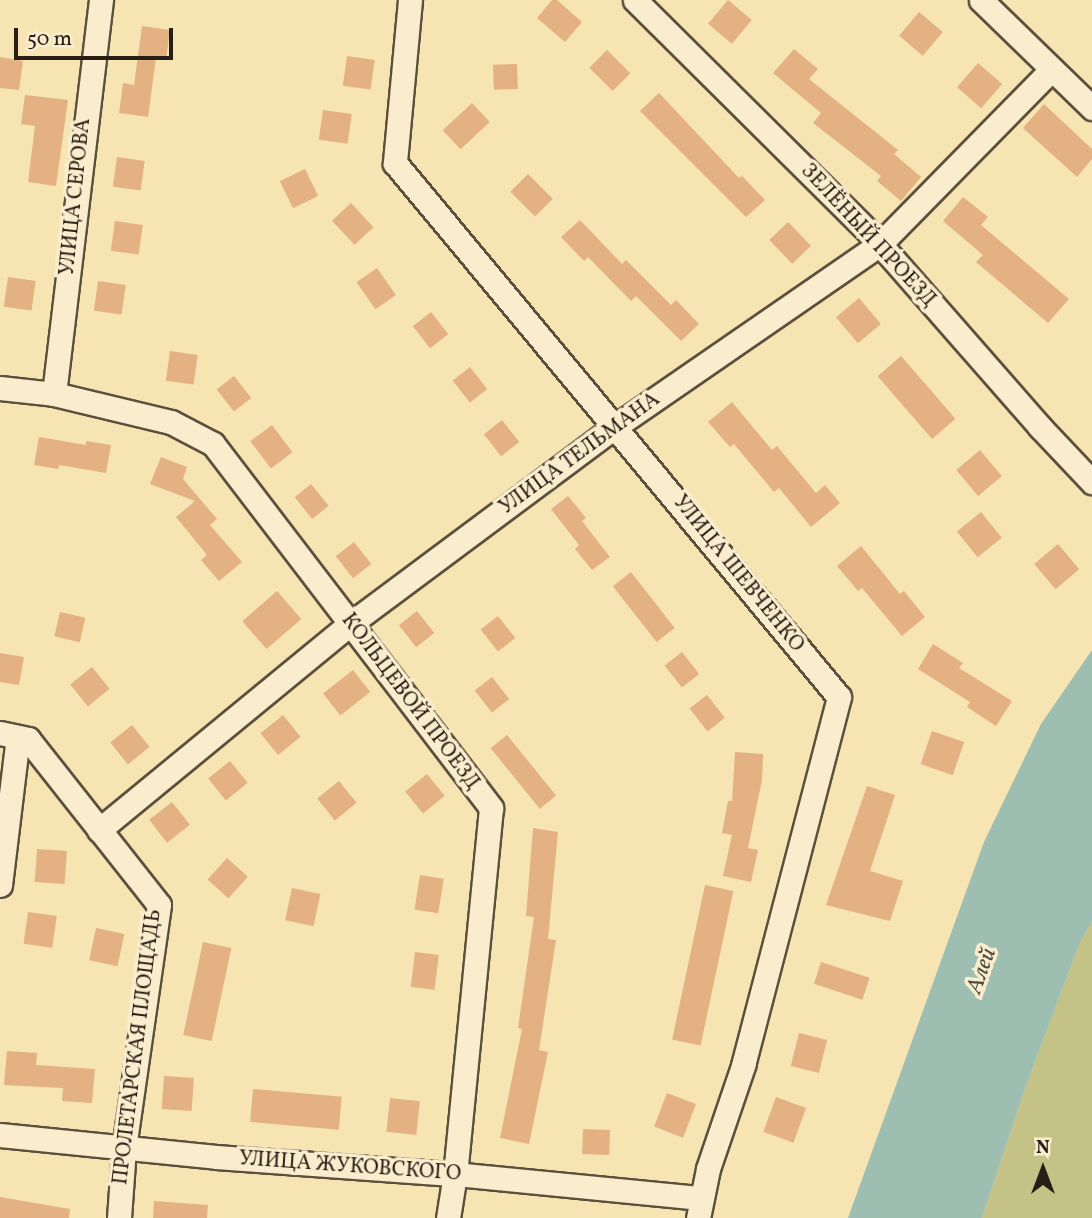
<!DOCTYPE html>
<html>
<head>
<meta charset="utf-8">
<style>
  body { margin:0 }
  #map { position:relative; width:1092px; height:1218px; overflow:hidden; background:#f6e4b3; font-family:Vollkorn,serif }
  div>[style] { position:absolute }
  .green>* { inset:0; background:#c4c287 }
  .water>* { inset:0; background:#9dbeb0 }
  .building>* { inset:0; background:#e4b183; transform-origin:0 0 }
  .roads { filter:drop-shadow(2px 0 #5c503d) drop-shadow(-2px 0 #5c503d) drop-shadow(0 2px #5c503d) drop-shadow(0 -2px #5c503d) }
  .minor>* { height:23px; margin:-11.5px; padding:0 11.5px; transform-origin:11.5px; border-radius:11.5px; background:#f9edce }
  span { translate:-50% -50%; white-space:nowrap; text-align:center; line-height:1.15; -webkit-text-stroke:7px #f9edce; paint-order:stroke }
  .street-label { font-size:21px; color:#291e16 }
  .water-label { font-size:23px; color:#4c4e44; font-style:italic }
  .north { position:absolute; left:1008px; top:1134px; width:70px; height:70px; -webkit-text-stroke:5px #f9edce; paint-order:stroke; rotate:0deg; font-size:19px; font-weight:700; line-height:28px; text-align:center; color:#291e16 }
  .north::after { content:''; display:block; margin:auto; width:24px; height:32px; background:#291e16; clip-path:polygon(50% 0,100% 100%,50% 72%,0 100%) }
  .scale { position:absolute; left:14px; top:28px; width:159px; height:32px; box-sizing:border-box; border:4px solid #291e16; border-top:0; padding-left:9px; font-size:21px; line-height:24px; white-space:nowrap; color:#291e16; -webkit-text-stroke:5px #f9edce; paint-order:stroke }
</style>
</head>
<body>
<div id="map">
  <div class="green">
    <div style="clip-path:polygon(1092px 921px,1092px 1218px,982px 1218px,1026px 1086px,1079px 945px)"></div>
  </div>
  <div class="water">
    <div style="clip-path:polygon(1092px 650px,1092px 921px,1079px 945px,1026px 1086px,982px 1218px,848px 1218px,984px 842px,1041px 724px)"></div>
  </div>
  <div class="building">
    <div style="clip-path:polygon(552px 0,557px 0,582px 22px,565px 42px,537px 18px)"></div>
    <div style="left:728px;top:0;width:31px;height:31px;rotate:40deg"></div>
    <div style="left:919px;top:12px;width:31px;height:31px;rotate:40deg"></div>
    <div style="clip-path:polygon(142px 26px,170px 30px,166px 60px,156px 58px,148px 117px,119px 113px,123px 83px,134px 85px)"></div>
    <div style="clip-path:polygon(794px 49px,818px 69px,809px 79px,898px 150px,894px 154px,921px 177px,901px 201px,877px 181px,881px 176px,813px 123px,821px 113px,773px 73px)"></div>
    <div style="left:607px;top:50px;width:33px;height:25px;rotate:45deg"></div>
    <div style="left:347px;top:56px;width:28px;height:30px;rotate:8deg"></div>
    <div style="clip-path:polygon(0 57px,23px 61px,19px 90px,0 88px)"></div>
    <div style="left:978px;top:63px;width:32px;height:32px;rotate:41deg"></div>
    <div style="left:517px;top:64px;width:25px;height:24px;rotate:88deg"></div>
    <div style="clip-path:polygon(659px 93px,739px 178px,742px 176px,765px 200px,746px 217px,640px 111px)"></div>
    <div style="clip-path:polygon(25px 95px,68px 100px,56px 186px,28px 182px,35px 126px,21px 124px)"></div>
    <div style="left:472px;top:103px;width:26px;height:40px;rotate:47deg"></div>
    <div style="clip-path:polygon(1044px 104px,1092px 149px,1092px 159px,1077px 177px,1023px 128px)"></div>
    <div style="left:323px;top:110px;width:29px;height:30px;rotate:8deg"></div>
    <div style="left:117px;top:157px;width:28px;height:30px;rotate:8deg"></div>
    <div style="left:305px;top:169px;width:30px;height:28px;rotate:64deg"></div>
    <div style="left:528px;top:174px;width:35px;height:25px;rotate:45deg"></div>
    <div style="clip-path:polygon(963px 197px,988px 217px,981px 225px,1069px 299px,1048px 323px,976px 262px,983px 255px,943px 221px)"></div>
    <div style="left:351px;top:203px;width:33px;height:26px;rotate:47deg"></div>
    <div style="clip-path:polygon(580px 220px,622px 264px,626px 260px,671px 305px,676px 300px,699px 324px,681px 341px,636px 296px,631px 301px,588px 257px,584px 261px,561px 237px)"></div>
    <div style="left:115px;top:221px;width:28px;height:30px;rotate:8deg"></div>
    <div style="left:788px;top:222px;width:33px;height:26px;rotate:46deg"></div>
    <div style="left:377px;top:268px;width:33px;height:25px;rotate:55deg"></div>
    <div style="left:8px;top:277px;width:28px;height:30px;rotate:8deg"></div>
    <div style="left:98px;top:281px;width:28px;height:30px;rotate:8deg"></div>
    <div style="left:859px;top:298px;width:34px;height:30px;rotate:50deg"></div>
    <div style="left:431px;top:312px;width:28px;height:23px;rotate:52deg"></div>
    <div style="left:170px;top:351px;width:28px;height:30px;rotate:8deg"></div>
    <div style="left:901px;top:356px;width:83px;height:31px;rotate:49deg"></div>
    <div style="left:470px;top:367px;width:28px;height:22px;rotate:52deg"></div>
    <div style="left:234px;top:376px;width:28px;height:22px;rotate:52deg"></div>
    <div style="clip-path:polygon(732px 402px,772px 450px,777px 446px,816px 493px,825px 485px,840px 503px,811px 527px,779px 488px,774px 492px,734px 444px,730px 447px,708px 422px)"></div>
    <div style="left:502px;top:420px;width:28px;height:23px;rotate:52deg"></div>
    <div style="left:272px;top:425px;width:34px;height:27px;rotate:53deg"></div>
    <div style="clip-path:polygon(39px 437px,86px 445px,86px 441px,111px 445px,106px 473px,59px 465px,58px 469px,34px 465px)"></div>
    <div style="left:980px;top:450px;width:34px;height:31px;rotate:50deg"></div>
    <div style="clip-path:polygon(161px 457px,187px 467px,183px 479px,217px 519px,210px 525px,242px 562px,219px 581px,201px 560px,207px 555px,176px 517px,195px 501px,150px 484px)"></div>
    <div style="left:311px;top:484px;width:28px;height:21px;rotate:51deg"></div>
    <div style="clip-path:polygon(568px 496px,586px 518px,582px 521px,610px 557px,592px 570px,575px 549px,579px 545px,551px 509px)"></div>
    <div style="left:981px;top:512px;width:33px;height:31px;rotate:51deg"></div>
    <div style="left:354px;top:542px;width:28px;height:23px;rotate:52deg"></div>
    <div style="left:1058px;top:544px;width:33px;height:31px;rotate:50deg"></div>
    <div style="clip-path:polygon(861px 546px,900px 594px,904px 591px,925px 617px,902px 636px,862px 588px,858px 591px,837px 566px)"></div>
    <div style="left:631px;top:572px;width:71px;height:23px;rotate:52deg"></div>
    <div style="left:277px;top:591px;width:37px;height:46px;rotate:49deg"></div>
    <div style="left:417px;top:611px;width:28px;height:23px;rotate:52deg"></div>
    <div style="left:60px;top:612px;width:26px;height:25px;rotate:13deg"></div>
    <div style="left:498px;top:616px;width:28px;height:22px;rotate:52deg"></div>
    <div style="clip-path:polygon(933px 644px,963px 663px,959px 668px,1012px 701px,996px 726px,967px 707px,970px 702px,918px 669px)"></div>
    <div style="left:682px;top:652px;width:28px;height:22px;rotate:52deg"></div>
    <div style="clip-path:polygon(0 653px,24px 657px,19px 685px,0 682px)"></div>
    <div style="left:92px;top:667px;width:28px;height:28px;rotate:51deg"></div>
    <div style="left:353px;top:670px;width:28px;height:38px;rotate:52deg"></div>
    <div style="left:492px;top:677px;width:28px;height:22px;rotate:52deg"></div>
    <div style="left:707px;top:695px;width:29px;height:22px;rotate:52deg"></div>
    <div style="left:283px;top:715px;width:28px;height:29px;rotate:51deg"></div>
    <div style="left:132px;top:725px;width:28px;height:28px;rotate:51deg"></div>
    <div style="left:932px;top:731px;width:34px;height:35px;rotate:19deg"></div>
    <div style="left:507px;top:735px;width:78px;height:21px;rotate:51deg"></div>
    <div style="clip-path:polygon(735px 752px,763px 754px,762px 780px,748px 848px,758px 850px,751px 882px,723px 876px,732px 835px,722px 833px,728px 801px,732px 801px)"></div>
    <div style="left:230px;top:761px;width:28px;height:28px;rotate:51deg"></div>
    <div style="left:427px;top:774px;width:28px;height:28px;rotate:51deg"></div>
    <div style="left:339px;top:781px;width:28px;height:28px;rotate:51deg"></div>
    <div style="clip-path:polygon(867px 786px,895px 795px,870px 871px,903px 881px,890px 921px,826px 905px)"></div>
    <div style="left:172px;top:802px;width:29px;height:29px;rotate:52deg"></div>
    <div style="clip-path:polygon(533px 828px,558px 832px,548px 939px,556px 940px,539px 1050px,548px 1052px,529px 1144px,500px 1138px,522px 1029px,518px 1028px,534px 917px,526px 916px)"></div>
    <div style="left:37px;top:849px;width:30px;height:33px;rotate:4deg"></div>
    <div style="left:227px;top:858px;width:28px;height:29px;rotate:42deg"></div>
    <div style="left:420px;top:875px;width:24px;height:35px;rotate:9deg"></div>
    <div style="left:705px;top:885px;width:29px;height:158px;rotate:12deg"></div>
    <div style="left:292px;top:888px;width:29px;height:33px;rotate:12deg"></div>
    <div style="left:28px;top:912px;width:29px;height:32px;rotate:8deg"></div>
    <div style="left:96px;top:928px;width:29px;height:33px;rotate:12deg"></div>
    <div style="left:203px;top:942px;width:29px;height:95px;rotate:12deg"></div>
    <div style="left:415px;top:952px;width:24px;height:35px;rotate:7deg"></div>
    <div style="left:821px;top:962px;width:51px;height:23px;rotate:18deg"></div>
    <div style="left:799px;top:1033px;width:29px;height:34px;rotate:14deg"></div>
    <div style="clip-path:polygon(7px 1051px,37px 1053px,36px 1065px,95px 1069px,92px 1103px,62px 1101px,63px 1088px,4px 1085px)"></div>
    <div style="left:164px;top:1076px;width:30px;height:33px;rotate:4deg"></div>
    <div style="left:253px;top:1089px;width:89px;height:33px;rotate:5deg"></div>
    <div style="left:667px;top:1093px;width:31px;height:36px;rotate:21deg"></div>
    <div style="left:776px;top:1097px;width:32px;height:37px;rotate:20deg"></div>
    <div style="left:390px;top:1098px;width:30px;height:34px;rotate:6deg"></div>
    <div style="left:583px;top:1129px;width:27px;height:25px;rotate:2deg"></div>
    <div style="clip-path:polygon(0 1197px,70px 1209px,69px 1218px,0 1218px)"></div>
    <div style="clip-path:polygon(154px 1201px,208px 1205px,207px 1218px,153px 1218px)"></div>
  </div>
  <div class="roads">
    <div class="minor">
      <div style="left:410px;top:0;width:164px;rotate:95.3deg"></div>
      <div style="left:395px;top:163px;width:694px;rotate:50.26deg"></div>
      <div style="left:839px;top:697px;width:378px;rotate:104.6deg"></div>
      <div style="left:744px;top:1063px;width:112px;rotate:108.8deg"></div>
      <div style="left:708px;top:1169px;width:50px;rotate:101.5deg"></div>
      <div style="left:635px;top:0;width:334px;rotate:44.8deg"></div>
      <div style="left:872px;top:235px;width:255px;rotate:48.8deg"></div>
      <div style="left:1040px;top:427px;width:76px;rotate:46.6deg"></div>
      <div style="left:981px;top:0;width:155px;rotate:44.2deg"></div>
      <div style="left:0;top:388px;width:54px;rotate:6.3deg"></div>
      <div style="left:54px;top:394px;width:120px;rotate:13.5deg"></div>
      <div style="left:171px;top:422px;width:47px;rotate:27.6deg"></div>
      <div style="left:213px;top:444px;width:458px;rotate:52.6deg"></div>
      <div style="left:491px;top:808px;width:368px;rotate:95.6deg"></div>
      <div style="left:455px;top:1174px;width:45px;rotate:99deg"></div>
      <div style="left:54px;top:394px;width:397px;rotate:-83.2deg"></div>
      <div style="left:0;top:733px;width:29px;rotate:12deg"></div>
      <div style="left:28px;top:739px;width:211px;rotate:51.7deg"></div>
      <div style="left:159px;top:905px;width:246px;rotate:98.2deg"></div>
      <div style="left:124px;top:1148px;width:70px;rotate:94.1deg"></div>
      <div style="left:99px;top:830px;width:325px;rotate:-39.4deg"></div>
      <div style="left:350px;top:624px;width:332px;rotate:-36.7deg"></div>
      <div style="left:616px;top:426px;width:321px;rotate:-34.6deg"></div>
      <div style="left:880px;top:244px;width:244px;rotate:-45.5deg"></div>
      <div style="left:0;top:885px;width:149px;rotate:-83.1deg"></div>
      <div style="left:0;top:1135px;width:217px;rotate:5.8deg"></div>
      <div style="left:216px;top:1157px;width:240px;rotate:4.1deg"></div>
      <div style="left:455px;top:1174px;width:246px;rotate:5.6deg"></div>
    </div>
  </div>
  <div class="street-label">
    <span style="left:76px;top:197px;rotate:-84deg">УЛИЦА СЕРОВА</span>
    <span style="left:868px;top:236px;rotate:47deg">ЗЕЛЁНЫЙ ПРОЕЗД</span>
    <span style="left:580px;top:454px;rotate:-36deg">УЛИЦА ТЕЛЬМАНА</span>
    <span style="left:738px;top:574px;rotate:51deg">УЛИЦА ШЕВЧЕНКО</span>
    <span style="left:410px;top:702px;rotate:53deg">КОЛЬЦЕВОЙ ПРОЕЗД</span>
    <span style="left:138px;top:1047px;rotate:-83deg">ПРОЛЕТАРСКАЯ ПЛОЩАДЬ</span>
    <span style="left:350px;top:1167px;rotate:4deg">УЛИЦА ЖУКОВСКОГО</span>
  </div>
  <div class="water-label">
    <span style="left:982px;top:971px;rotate:-70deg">Алей</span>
  </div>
  <div class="north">N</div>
  <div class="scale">50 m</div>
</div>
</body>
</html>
